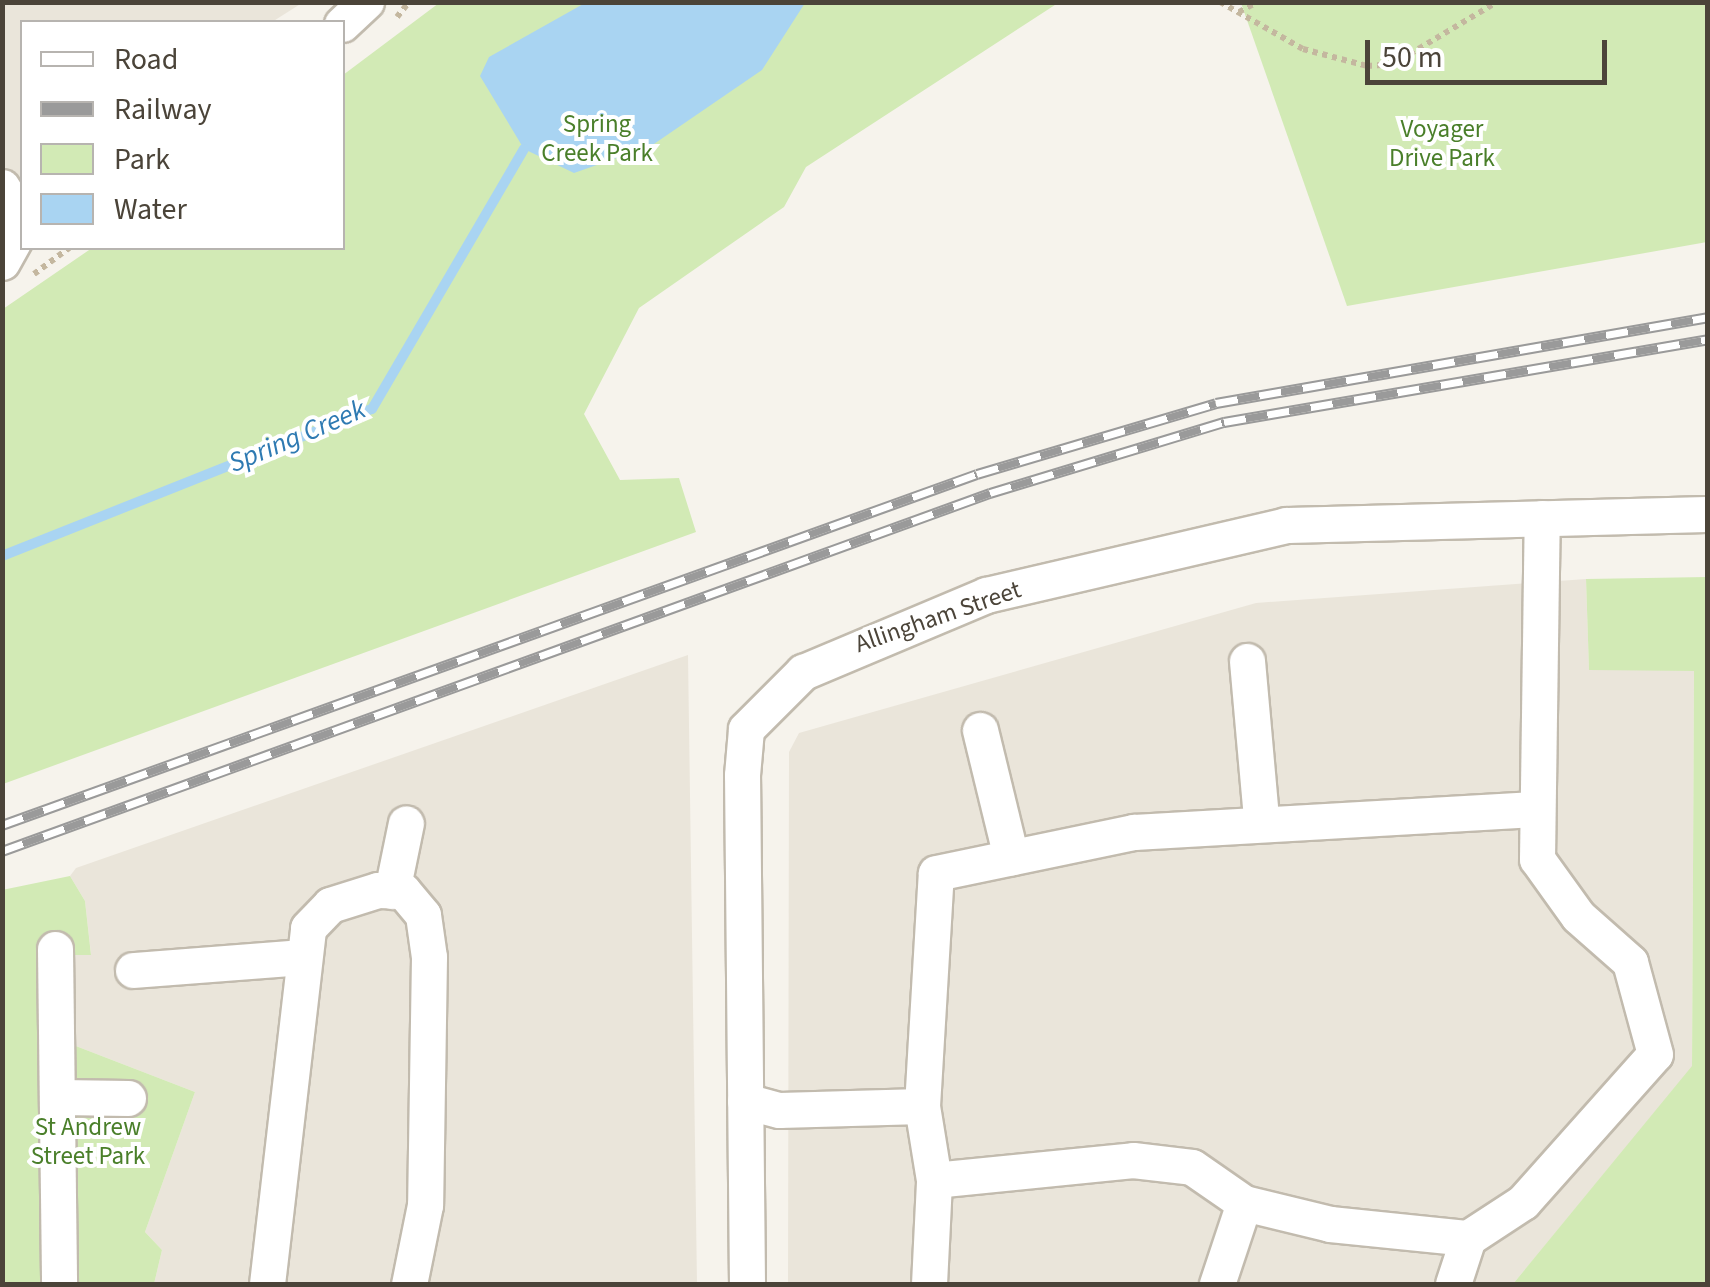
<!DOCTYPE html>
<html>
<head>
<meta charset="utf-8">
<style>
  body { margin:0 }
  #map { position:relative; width:1710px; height:1287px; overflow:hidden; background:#f6f3ec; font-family:"Source Sans 3",sans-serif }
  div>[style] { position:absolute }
  .residential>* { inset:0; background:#eae5da }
  .green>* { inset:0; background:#d2eab5 }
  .water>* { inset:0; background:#a9d4f2 }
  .stream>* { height:10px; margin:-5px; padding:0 5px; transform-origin:5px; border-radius:5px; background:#a9d4f2 }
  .path>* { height:6px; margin-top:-3px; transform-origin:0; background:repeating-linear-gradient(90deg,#c4b79f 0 5px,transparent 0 10px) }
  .roads { filter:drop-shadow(2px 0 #c2bbae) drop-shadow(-2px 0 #c2bbae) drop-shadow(0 2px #c2bbae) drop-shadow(0 -2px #c2bbae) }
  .minor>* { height:35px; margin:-17.5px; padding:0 17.5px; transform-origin:17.5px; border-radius:17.5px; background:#fff }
  .rail>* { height:11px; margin-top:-5.5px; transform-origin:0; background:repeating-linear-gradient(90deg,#fff 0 22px,#9a9a9a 0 44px); box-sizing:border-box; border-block:2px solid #9a9a9a }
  span { translate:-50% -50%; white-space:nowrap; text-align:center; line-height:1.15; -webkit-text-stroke:8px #fff; paint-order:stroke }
  .park-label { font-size:25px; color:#4a7f2a }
  .street-label { font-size:25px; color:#4b4439 }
  .water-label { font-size:28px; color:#2e7ab2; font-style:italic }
  .frame { position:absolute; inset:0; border:5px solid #4b4439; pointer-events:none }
  .legend { position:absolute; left:20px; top:20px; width:325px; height:230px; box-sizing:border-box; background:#fff; border:2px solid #b7b4b0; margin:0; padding:12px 18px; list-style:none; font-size:30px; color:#4b4439 }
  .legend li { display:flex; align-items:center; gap:20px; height:50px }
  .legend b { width:50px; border:2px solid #b7b4b0 }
  .scale { position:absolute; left:1365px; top:40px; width:242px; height:45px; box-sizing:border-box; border:5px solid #4b4439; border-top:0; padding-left:12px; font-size:30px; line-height:35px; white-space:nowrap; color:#4b4439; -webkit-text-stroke:8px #fff; paint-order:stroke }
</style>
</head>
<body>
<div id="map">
  <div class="residential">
    <div style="clip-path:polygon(3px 3px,302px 3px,272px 22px,22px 22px,22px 193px,3px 207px)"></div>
    <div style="clip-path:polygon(1586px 579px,1589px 670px,1694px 670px,1692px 1067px,1513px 1284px,788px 1284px,789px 752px,799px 733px,1256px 603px)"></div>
    <div style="clip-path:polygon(688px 655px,697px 1284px,154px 1284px,162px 1250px,145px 1232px,195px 1092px,68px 1043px,68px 955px,91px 954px,85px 901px,70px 876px,76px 868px)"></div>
  </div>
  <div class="green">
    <div style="clip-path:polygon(439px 3px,1058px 3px,806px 167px,784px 207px,639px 308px,584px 414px,620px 480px,679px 478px,696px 532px,3px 784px,3px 309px,92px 248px,342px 248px,343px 75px)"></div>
    <div style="clip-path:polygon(1241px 3px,1707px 3px,1707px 242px,1347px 306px)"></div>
    <div style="clip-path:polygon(1707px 577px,1707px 1284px,1513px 1284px,1692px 1066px,1694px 671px,1589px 670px,1586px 579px)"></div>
    <div style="clip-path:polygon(70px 876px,85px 901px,91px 955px,69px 955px,68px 1043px,195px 1092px,145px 1232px,162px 1250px,154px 1284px,3px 1284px,2px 890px)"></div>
  </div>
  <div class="water">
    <div style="clip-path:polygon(585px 3px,585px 2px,805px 3px,762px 70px,651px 146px,574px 173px,524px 149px,480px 76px,489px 57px)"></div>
  </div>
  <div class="stream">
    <div style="left:2px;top:556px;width:398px;rotate:-21.7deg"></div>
    <div style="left:372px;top:409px;width:301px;rotate:-59.7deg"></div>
  </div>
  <div class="path">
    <div style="left:1220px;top:2px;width:95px;rotate:29.5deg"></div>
    <div style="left:1303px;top:49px;width:66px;rotate:14.9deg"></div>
    <div style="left:1367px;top:66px;width:26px;rotate:-4deg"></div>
    <div style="left:1393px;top:64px;width:121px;rotate:-30.8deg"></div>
    <div style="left:1239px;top:12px;width:21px;rotate:-29deg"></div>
    <div style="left:397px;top:17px;width:19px;rotate:-51deg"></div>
    <div style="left:34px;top:274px;width:44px;rotate:-36.6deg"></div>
  </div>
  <div class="roads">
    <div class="minor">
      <div style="left:342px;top:24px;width:33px;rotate:-43deg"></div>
      <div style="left:2px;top:187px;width:38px;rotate:58deg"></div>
      <div style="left:2px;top:262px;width:41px;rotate:-60.9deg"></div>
      <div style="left:1247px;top:661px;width:158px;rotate:84.9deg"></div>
      <div style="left:980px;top:730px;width:131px;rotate:76.3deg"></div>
      <div style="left:392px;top:891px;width:69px;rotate:-78.4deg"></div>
      <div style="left:55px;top:949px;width:335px;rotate:89.3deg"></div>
      <div style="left:133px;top:970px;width:169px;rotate:-4.4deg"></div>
      <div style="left:59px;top:1097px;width:69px;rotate:0.8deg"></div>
      <div style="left:745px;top:1101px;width:35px;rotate:15deg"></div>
      <div style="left:779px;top:1110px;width:143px;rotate:-1.6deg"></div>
      <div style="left:934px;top:1180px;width:200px;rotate:-5.7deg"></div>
      <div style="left:1133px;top:1160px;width:59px;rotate:6.8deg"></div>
      <div style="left:1192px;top:1167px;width:63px;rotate:34.7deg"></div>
      <div style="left:1244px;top:1203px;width:89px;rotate:13.7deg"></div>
      <div style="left:1330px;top:1224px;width:139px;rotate:5.8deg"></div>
      <div style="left:267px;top:1284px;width:358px;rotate:-83.4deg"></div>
      <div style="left:308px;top:928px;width:32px;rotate:-46deg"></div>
      <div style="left:330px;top:905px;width:50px;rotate:-17.4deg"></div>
      <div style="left:378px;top:890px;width:25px;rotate:2deg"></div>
      <div style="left:403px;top:891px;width:31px;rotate:50deg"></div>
      <div style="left:423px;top:915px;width:42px;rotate:81.9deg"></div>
      <div style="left:429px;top:957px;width:248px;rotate:90.9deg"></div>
      <div style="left:425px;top:1205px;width:81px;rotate:101.4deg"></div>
      <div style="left:747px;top:1284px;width:509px;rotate:-90.56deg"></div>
      <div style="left:742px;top:775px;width:46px;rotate:-85deg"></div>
      <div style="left:746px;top:729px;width:81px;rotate:-45deg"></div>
      <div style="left:803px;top:672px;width:199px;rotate:-22.8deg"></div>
      <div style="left:986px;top:595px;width:308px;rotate:-13.1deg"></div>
      <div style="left:1286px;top:525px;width:422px;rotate:-1.5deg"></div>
      <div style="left:929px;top:1284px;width:104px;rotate:-87.2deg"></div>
      <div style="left:934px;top:1180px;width:75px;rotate:-99.2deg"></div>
      <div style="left:922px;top:1106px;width:233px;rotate:-86.6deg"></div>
      <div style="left:936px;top:873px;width:202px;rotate:-11.7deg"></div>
      <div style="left:1134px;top:832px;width:401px;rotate:-3.3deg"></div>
      <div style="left:1217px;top:1284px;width:85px;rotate:-71.6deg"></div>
      <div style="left:1453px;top:1284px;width:48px;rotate:-71.9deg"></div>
      <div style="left:1468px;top:1238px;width:66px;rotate:-33.2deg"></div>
      <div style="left:1523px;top:1202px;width:198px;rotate:-48.3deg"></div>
      <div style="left:1655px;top:1054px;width:95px;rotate:-105.2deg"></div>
      <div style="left:1630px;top:962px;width:69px;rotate:-138.5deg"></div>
      <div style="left:1578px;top:916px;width:70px;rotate:-125.7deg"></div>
      <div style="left:1537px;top:859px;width:341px;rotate:-89.2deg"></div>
    </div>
  </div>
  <div class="rail">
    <div style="left:2px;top:825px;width:1036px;rotate:-19.8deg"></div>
    <div style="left:977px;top:474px;width:249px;rotate:-16.5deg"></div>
    <div style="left:1216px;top:403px;width:499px;rotate:-9.9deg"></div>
    <div style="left:2px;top:851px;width:1051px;rotate:-19.92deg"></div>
    <div style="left:990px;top:493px;width:245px;rotate:-16.9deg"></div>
    <div style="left:1224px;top:422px;width:491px;rotate:-9.7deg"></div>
  </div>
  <div class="park-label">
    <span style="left:597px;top:139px">Spring<br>Creek Park</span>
    <span style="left:1442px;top:144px">Voyager<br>Drive Park</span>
    <span style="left:88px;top:1142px">St Andrew<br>Street Park</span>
  </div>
  <div class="street-label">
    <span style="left:938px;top:617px;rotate:-19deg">Allingham Street</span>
  </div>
  <div class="water-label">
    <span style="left:297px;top:436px;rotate:-23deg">Spring Creek</span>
  </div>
  <div class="frame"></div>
  <ul class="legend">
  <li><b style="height:12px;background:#fff"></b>Road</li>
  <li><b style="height:12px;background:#9a9a9a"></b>Railway</li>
  <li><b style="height:28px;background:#d2eab5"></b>Park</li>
  <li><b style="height:28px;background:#a9d4f2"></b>Water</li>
  </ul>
  <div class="scale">50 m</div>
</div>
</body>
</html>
